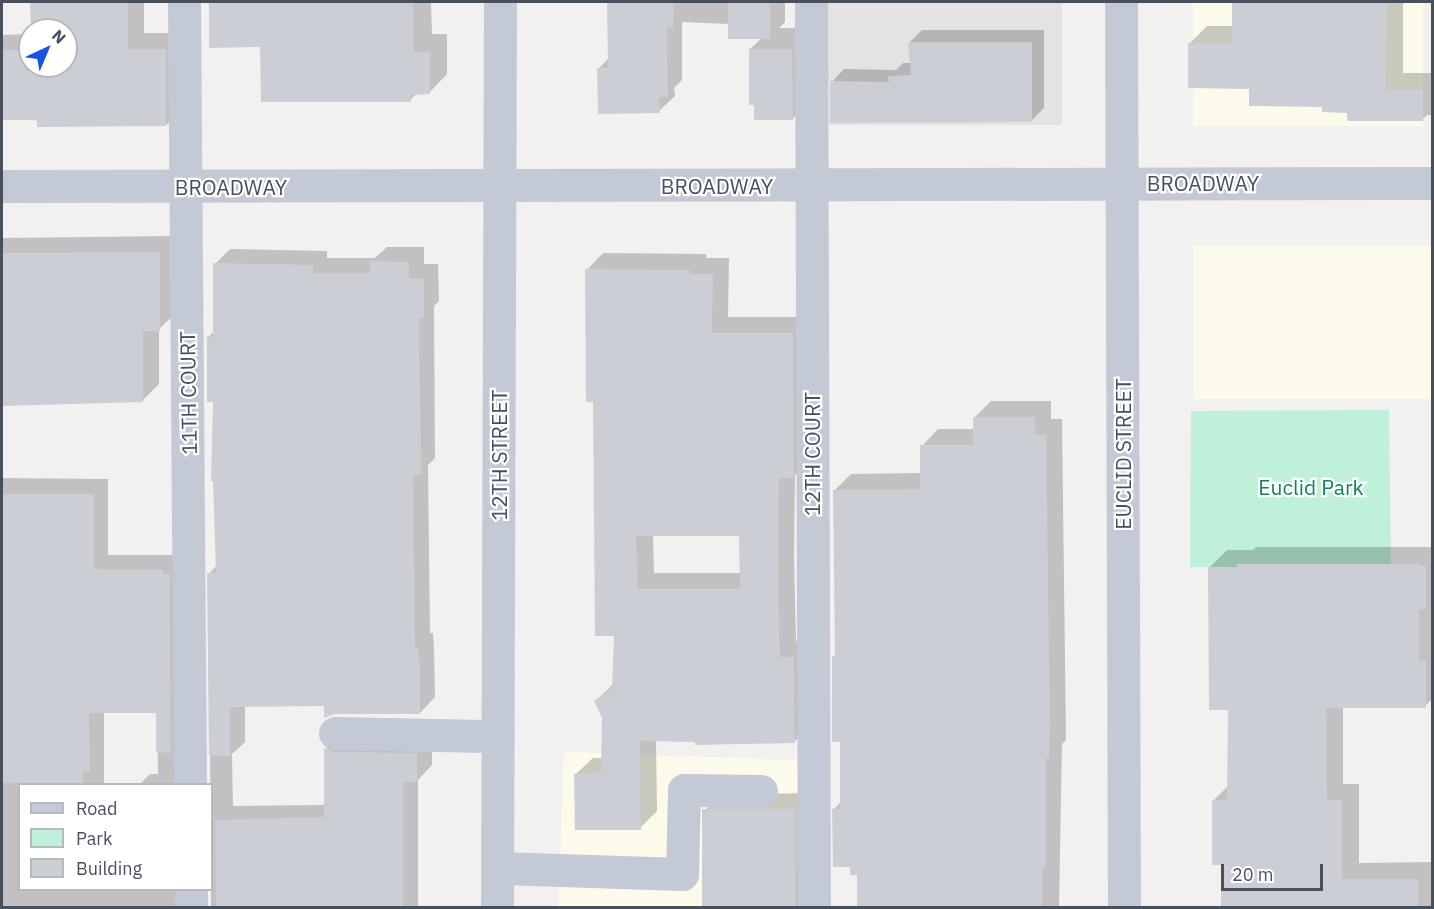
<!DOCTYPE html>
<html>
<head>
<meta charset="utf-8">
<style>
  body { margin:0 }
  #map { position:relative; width:1434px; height:909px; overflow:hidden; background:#f3f1f0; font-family:"IBM Plex Sans",sans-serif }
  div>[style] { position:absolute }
  .commercial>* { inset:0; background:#fcfaeb; transform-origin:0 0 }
  .education>* { inset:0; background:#e4e2e2; transform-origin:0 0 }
  .green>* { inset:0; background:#bff0d9 }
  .shadow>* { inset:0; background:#0003 }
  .building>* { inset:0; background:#ccced6; transform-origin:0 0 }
  .minor>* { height:33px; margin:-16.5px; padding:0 16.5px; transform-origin:16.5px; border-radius:16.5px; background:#c4cad5 }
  span { translate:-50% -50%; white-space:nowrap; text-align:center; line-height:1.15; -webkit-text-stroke:4.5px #fff; paint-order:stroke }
  .street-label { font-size:21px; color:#48505e }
  .park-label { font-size:21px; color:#17805c }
  .frame { position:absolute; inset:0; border:3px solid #48505e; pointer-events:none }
  .legend { position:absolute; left:18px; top:783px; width:195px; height:108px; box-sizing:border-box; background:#fff; border:2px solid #b6b9bf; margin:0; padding:8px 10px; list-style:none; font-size:18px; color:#48505e }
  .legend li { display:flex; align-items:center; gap:12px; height:30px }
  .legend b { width:30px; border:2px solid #b6b9bf }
  .north { position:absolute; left:18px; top:18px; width:60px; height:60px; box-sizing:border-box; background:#fff; border:2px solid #b6b9bf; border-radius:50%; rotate:44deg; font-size:16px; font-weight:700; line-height:24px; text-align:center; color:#48505e }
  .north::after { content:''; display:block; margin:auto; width:21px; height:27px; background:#1953e4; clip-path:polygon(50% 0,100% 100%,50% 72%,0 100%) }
  .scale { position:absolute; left:1221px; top:864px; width:102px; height:27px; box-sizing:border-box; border:3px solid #48505e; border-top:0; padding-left:8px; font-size:18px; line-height:21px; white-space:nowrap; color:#48505e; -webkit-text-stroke:4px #fff; paint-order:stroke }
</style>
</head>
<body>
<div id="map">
  <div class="commercial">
    <div style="left:1193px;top:2px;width:230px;height:124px"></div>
    <div style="left:1432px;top:246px;width:153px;height:238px;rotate:90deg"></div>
    <div style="left:564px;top:752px;width:237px;height:155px;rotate:2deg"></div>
  </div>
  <div class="education">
    <div style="left:825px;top:2px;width:237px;height:123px"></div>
  </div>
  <div class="green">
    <div style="clip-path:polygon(1389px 410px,1391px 564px,1238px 564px,1237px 567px,1190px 567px,1191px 411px)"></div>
  </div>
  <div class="shadow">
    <div style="clip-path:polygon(32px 2px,144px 2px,144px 33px,181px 33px,182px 109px,166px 125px,2px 119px,2px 35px,30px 34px,30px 66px,66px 66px,66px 30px,32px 30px)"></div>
    <div style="clip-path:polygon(210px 2px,431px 2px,432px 34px,447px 34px,447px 74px,429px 93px,417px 93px,410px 100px,262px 46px,210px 46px)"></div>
    <div style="clip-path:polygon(605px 2px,785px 2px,785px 22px,779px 28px,813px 28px,813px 98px,792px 119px,750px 49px,762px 38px,730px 24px,682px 22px,682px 80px,674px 88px,675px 96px,659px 111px,598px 69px,609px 58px,609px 2px)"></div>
    <div style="clip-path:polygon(1234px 2px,1403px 2px,1403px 73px,1432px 73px,1432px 115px,1427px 115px,1423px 119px,1323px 106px,1250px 88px,1190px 43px,1207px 26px,1234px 26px)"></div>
    <div style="clip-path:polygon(922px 30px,1044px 30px,1044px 108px,1031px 121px,832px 82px,844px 69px,896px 70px,903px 63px,911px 63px,909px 43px)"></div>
    <div style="clip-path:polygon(175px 236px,176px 313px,159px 329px,159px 384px,143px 400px,2px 404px,2px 238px)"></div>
    <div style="clip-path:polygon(387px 247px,424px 247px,424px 264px,438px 264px,439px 301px,434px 306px,435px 458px,428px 465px,430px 633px,433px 633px,434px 649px,435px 697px,420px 713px,326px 705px,245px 705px,245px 742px,232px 754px,233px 806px,322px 805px,326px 803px,326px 749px,341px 734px,432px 739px,432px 765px,418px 780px,418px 908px,211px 908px,209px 574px,217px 565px,214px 400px,208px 337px,215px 331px,215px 264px,230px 249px,327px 251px,327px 258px,375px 258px)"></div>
    <div style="clip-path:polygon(evenodd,603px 253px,706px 254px,706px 258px,729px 258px,728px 317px,809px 317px,810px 460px,795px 475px,794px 557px,796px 641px,810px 641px,811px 725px,794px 742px,656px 740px,657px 811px,640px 828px,576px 774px,593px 758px,603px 758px,604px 717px,596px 701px,614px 683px,616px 634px,594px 400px,587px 270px,603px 253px,653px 534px,740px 535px,741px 573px,654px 573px,653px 534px)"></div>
    <div style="clip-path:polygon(991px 401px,1051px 401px,1051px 419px,1062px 419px,1066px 740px,1062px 744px,1059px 908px,858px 908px,859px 873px,851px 865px,834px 809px,841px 802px,842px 741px,833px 657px,836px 654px,835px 490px,851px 474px,922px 473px,922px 446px,938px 429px,974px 429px,974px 418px)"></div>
    <div style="clip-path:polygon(2px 478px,108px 479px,108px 555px,178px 555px,195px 784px,140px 784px,150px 774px,158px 774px,157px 712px,104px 712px,104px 784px,20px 784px,20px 890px,187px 890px,189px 908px,2px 908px)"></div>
    <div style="clip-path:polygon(1256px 547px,1432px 547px,1432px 699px,1425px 706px,1343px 706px,1343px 784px,1359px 784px,1359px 863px,1432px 862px,1432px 908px,1222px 908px,1222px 864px,1213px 801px,1229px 785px,1229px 708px,1210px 567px,1227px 550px,1253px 550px)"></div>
    <div style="clip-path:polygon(811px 793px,815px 908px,702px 908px,704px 811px,721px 795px)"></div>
  </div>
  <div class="building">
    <div style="clip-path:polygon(30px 2px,128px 2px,128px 49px,166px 49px,166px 126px,37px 127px,37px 120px,2px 120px,2px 50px,30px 50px,30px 66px,66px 66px,66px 30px,31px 30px)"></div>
    <div style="clip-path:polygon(209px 2px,413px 2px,414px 52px,430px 51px,430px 94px,411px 95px,411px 102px,261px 102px,260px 47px,209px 48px)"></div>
    <div style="clip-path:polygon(607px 2px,674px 2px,673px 28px,667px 28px,668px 97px,659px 97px,660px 113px,598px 114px,597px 68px,608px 68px)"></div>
    <div style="left:728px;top:2px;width:42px;height:37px"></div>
    <div style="clip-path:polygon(1232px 2px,1387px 2px,1386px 90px,1423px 90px,1423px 121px,1347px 121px,1347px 113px,1322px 112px,1322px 107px,1249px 106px,1249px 89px,1188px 88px,1188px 43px,1232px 43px)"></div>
    <div style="clip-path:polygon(908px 42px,1032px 42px,1032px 122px,830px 123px,830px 81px,889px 82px,888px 76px,911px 75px)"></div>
    <div style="clip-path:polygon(749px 49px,792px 49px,793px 120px,754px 120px,754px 105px,749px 105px)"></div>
    <div style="clip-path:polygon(160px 252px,160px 331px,143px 331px,143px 402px,2px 406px,2px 253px)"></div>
    <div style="clip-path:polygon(370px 261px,409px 262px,409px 278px,424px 279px,424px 318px,419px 318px,421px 475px,413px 475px,415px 648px,418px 648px,420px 665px,420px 714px,335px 714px,324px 718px,324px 706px,230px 707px,230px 756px,209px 755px,207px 573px,216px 573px,213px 481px,211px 481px,213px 402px,207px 402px,207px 337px,213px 337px,213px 263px,313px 265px,313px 273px,370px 273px)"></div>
    <div style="clip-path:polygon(evenodd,585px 269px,690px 270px,690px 274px,713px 274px,712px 333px,793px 333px,794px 478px,779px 478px,778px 575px,780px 657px,794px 657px,795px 743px,695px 745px,695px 742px,640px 741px,641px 830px,575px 830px,574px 774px,601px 773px,602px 718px,594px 701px,612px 688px,614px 636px,595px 636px,593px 402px,586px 402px,585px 269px,636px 536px,739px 536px,740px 589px,638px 589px,636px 536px)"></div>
    <div style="clip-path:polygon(973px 417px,1035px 417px,1035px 435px,1046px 435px,1050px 723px,1049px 759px,1046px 758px,1046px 866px,1043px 866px,1042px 908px,857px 908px,857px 875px,850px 875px,850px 867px,833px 867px,832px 809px,840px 808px,840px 742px,832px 742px,832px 656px,835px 656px,833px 490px,920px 489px,920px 445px,973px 445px)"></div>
    <div style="clip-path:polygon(2px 494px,94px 494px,94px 569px,163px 570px,163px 574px,170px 574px,171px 753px,156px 752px,156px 713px,89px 713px,90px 772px,83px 772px,83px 783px,2px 783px)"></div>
    <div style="clip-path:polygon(1237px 564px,1420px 564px,1420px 566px,1426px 566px,1426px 609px,1419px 610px,1419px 660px,1426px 660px,1426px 708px,1326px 708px,1327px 800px,1342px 800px,1342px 879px,1418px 879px,1418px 908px,1221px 908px,1221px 865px,1212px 865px,1212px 800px,1227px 800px,1228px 710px,1209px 710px,1208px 567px,1237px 567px)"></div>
    <div style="clip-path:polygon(324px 748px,335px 752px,417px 753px,417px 782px,403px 782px,403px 908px,216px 908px,215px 820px,324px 817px)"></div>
    <div style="left:795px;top:809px;width:99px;height:93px;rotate:90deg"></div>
  </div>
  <div class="minor">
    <div style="left:184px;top:2px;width:782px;rotate:89.56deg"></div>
    <div style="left:811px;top:2px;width:906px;rotate:89.81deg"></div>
    <div style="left:1121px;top:2px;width:906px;rotate:89.81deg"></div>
    <div style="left:2px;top:186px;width:1430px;rotate:-0.12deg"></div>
    <div style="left:335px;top:733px;width:163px;rotate:1.1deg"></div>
    <div style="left:498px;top:868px;width:184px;rotate:1.9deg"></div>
    <div style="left:682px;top:874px;width:84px;rotate:-88.6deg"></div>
    <div style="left:684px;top:790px;width:77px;rotate:0.7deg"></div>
    <div style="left:191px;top:890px;width:18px;rotate:90deg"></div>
    <div style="left:497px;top:908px;width:906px;rotate:-89.81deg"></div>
  </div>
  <div class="street-label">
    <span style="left:1203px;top:183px">BROADWAY</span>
    <span style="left:717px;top:186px">BROADWAY</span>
    <span style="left:231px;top:187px">BROADWAY</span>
    <span style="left:188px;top:393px;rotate:-91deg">11TH COURT</span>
    <span style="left:812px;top:454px;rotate:-90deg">12TH COURT</span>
    <span style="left:1123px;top:454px;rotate:-90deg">EUCLID STREET</span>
    <span style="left:499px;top:455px;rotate:-90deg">12TH STREET</span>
  </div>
  <div class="park-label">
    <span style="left:1311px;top:487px">Euclid Park</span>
  </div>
  <div class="frame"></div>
  <ul class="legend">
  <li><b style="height:8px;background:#c4cad5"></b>Road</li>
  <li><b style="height:16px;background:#bff0d9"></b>Park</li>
  <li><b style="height:16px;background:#ccced6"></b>Building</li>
  </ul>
  <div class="north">N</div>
  <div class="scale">20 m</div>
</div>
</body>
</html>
